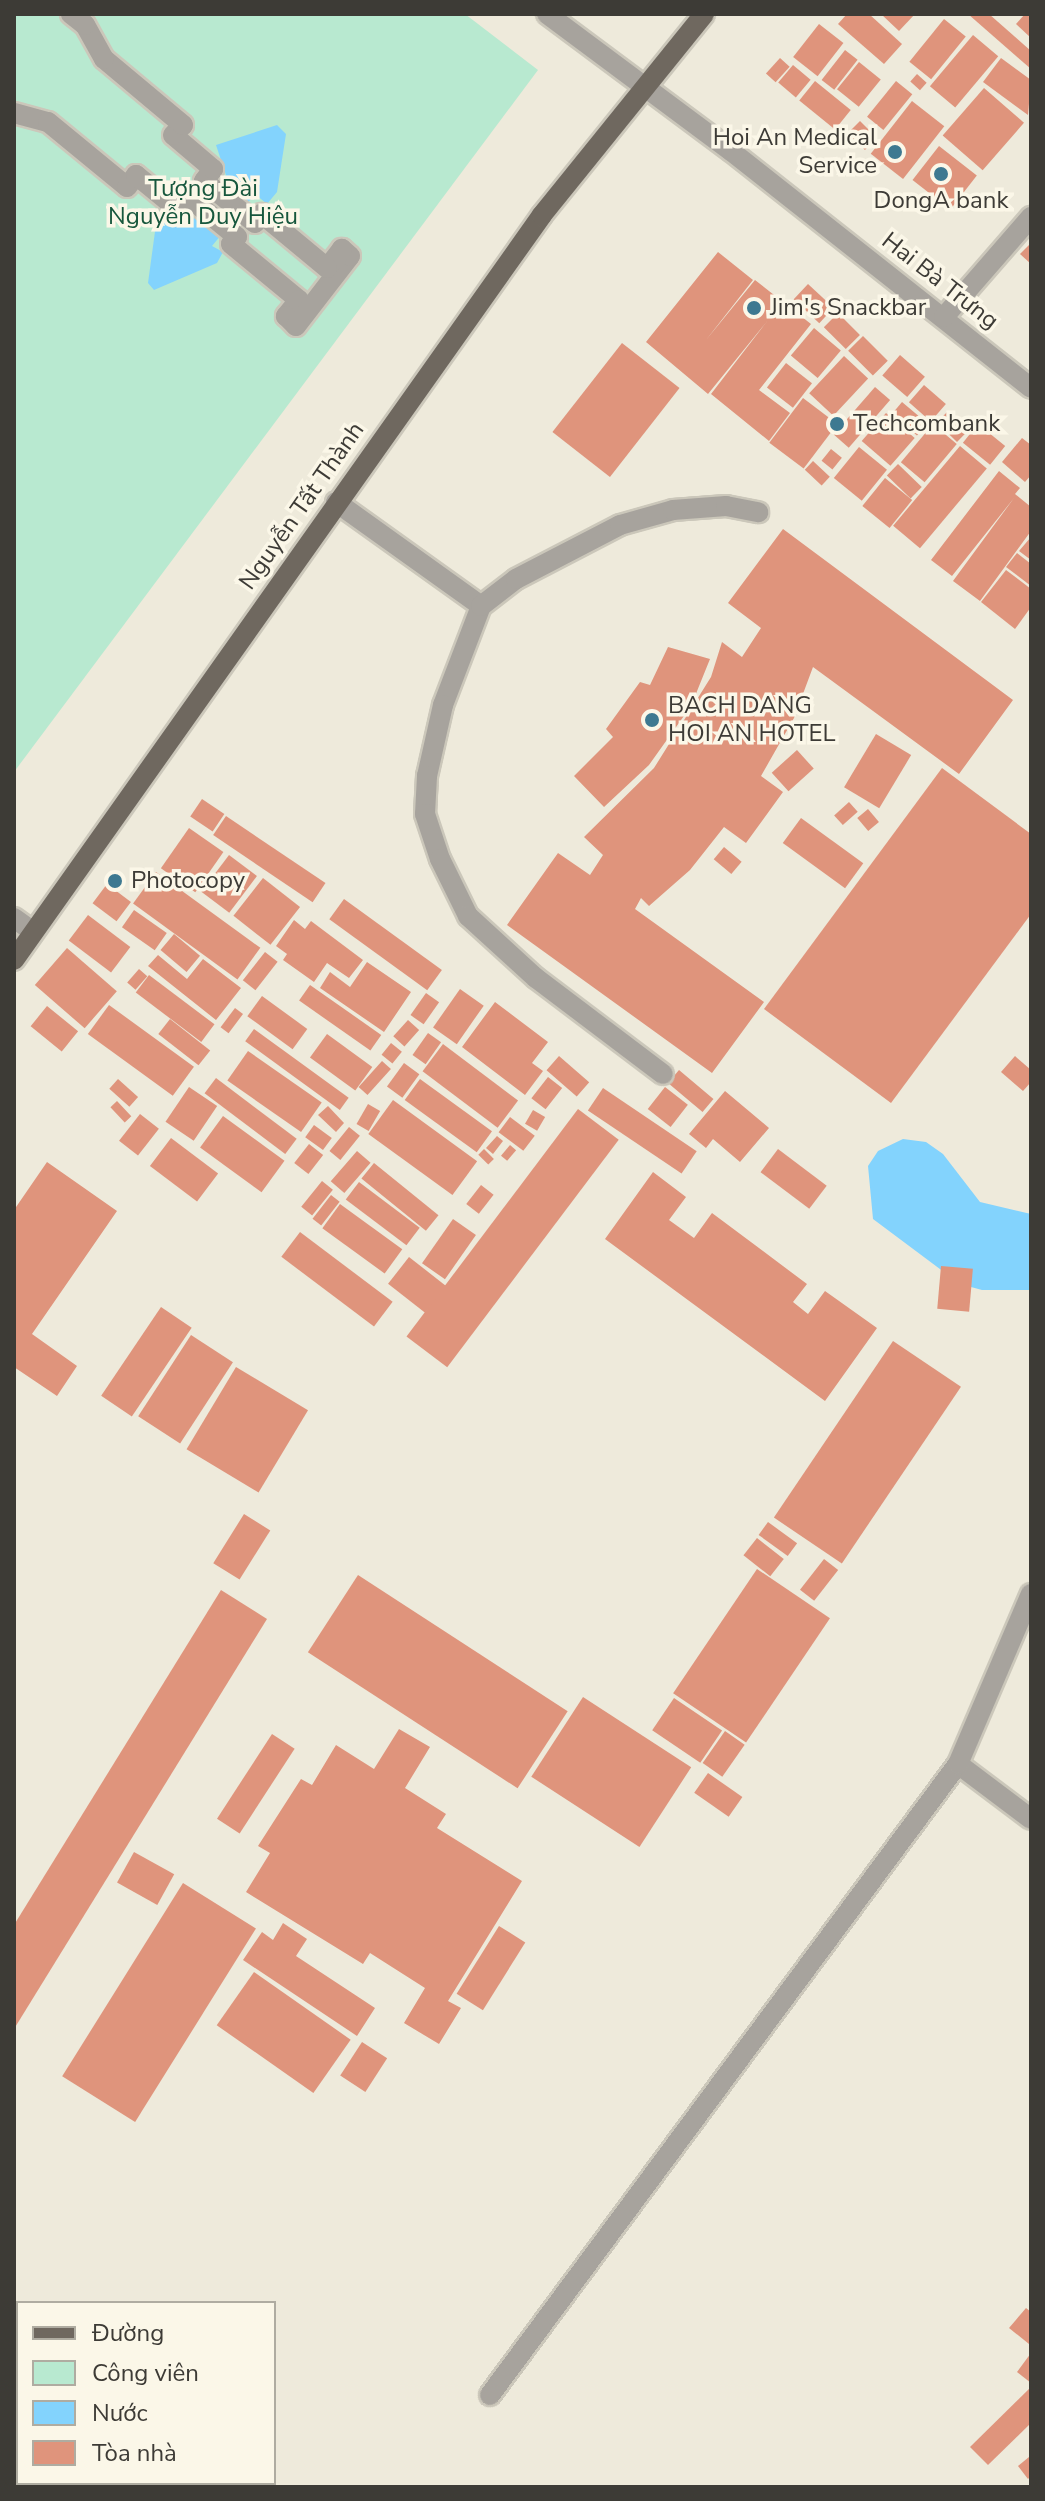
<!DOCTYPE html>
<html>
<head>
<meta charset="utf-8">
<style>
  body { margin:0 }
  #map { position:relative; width:1045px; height:2501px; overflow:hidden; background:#eeeadb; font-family:"Nunito Sans",sans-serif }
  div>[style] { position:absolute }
  .green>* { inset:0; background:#b8e9d0 }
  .water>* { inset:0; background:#83d3fd }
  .building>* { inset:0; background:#df947c; transform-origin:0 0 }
  .roads { filter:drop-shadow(2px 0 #cbc7ba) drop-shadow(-2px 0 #cbc7ba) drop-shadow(0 2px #cbc7ba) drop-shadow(0 -2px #cbc7ba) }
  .minor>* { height:20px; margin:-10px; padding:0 10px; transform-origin:10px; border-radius:10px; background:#a7a39d }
  .major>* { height:20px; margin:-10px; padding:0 10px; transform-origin:10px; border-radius:10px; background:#6f685f }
  .dots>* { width:22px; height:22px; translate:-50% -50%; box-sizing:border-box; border:4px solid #fbf7e8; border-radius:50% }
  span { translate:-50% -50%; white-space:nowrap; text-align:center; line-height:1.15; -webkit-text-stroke:7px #fbf7e8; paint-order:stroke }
  .poi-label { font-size:24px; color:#3d3b36 }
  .right { translate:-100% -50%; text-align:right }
  .left { translate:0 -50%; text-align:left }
  .park-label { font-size:24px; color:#17573d }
  .street-label { font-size:24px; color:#3d3b36 }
  .frame { position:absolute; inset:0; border:16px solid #3d3b36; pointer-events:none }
  .legend { position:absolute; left:16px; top:2301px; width:260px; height:184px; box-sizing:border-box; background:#fbf7e8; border:2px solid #afaca1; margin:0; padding:10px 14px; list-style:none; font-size:24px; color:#3d3b36 }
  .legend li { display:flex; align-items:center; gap:16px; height:40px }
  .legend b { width:40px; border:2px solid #afaca1 }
</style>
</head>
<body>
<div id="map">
  <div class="green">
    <div style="clip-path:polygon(14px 14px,465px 14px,538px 70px,14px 772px)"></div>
  </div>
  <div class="water">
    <div style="clip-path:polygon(277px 125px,286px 134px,277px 192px,267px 204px,255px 194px,212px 246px,223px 252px,217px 263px,154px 290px,148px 283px,157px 217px,188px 220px,226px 175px,216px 145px)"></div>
    <div style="clip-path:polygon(903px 1139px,926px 1142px,943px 1154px,980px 1202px,1031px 1214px,1031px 1290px,982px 1290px,960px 1284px,873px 1219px,868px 1166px,878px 1151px)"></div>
  </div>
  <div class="building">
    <div style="clip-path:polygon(847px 14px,869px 14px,902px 44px,884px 64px,838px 24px)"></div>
    <div style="clip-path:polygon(881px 14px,915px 14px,899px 31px)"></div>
    <div style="clip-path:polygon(968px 14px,989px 14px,1031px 51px,1031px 69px)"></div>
    <div style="clip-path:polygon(1025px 14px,1031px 14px,1031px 38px,1016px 24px)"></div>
    <div style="left:944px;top:19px;width:28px;height:55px;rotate:39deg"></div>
    <div style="left:819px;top:24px;width:31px;height:42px;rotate:38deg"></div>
    <div style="left:973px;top:35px;width:33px;height:67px;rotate:40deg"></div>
    <div style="left:845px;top:50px;width:16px;height:38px;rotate:38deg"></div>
    <div style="left:780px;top:58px;width:13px;height:21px;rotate:42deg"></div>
    <div style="clip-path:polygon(1001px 58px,1031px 80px,1028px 115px,983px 82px)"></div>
    <div style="left:859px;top:62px;width:28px;height:35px;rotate:39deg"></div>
    <div style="left:793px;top:65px;width:23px;height:23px;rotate:40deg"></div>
    <div style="left:917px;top:74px;width:13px;height:10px;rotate:42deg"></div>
    <div style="left:815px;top:81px;width:46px;height:25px;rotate:39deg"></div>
    <div style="left:896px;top:81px;width:21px;height:46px;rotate:39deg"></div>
    <div style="left:984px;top:88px;width:53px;height:63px;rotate:41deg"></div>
    <div style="left:912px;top:101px;width:41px;height:67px;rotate:38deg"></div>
    <div style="left:860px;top:121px;width:24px;height:17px;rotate:45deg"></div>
    <div style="left:939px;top:146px;width:48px;height:43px;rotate:38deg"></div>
    <div style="clip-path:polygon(1031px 243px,1031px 264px,1020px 254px)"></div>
    <div style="clip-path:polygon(718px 252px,753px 280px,706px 340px,755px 280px,811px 324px,759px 390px,790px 413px,769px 441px,711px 394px,768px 320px,708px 394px,646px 342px)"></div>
    <div style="left:808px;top:284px;width:35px;height:21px;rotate:43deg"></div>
    <div style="left:838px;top:313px;width:31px;height:20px;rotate:45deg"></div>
    <div style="left:814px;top:328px;width:35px;height:36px;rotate:40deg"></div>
    <div style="left:863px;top:336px;width:35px;height:21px;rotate:45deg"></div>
    <div style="left:622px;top:343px;width:73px;height:113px;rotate:38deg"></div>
    <div style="left:900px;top:355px;width:33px;height:27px;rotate:41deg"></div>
    <div style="left:844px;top:356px;width:33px;height:51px;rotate:43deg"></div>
    <div style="left:786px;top:363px;width:33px;height:31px;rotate:38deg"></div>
    <div style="left:924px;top:385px;width:29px;height:23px;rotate:41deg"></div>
    <div style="left:875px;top:387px;width:20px;height:63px;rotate:41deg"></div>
    <div style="left:803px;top:398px;width:43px;height:56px;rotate:37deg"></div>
    <div style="left:902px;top:402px;width:33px;height:16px;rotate:40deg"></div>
    <div style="left:948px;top:411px;width:28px;height:16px;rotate:44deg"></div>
    <div style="left:886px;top:413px;width:38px;height:37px;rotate:41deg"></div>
    <div style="left:933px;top:424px;width:31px;height:50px;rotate:40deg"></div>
    <div style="left:978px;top:424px;width:35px;height:24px;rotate:39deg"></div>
    <div style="clip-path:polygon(1022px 438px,1031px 445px,1031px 475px,1025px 482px,1002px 462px)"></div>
    <div style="left:960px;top:446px;width:35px;height:104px;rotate:40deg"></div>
    <div style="left:859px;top:447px;width:36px;height:40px;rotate:39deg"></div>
    <div style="left:831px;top:449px;width:14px;height:15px;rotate:39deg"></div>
    <div style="left:813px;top:461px;width:23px;height:12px;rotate:43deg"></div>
    <div style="left:898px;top:464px;width:33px;height:16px;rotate:44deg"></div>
    <div style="clip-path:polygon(999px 471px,1020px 488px,1015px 494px,1031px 507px,1031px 531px,980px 601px,953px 581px,1014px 498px,952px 576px,931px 560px)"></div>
    <div style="left:885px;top:478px;width:35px;height:36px;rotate:39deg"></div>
    <div style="clip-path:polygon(783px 529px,1013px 700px,959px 774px,813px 667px,794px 718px,761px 776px,783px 792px,746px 843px,724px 827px,690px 870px,649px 906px,641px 898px,635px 909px,764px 1002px,712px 1073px,507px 925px,558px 853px,590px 875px,603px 855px,584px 837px,654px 768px,711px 677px,722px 642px,742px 657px,761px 628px,728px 603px)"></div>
    <div style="clip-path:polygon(1031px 537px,1031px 560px,1019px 551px)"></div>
    <div style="clip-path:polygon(1017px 553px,1031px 564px,1031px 586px,1006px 567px)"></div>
    <div style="clip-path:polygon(1006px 570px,1031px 589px,1031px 607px,1015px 629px,981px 602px)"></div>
    <div style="clip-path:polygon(668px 647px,710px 659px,691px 706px,649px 765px,604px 807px,574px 776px,613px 737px,606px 729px,640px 682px,650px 685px)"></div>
    <div style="left:876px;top:734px;width:41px;height:62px;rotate:31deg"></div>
    <div style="left:797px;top:750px;width:25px;height:34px;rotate:48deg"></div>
    <div style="clip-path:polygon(942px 768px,1031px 834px,1031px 914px,891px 1103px,764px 1009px)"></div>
    <div style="left:202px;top:799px;width:27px;height:21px;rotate:34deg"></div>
    <div style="left:849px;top:802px;width:13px;height:20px;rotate:48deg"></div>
    <div style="left:868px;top:809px;width:17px;height:14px;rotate:50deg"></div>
    <div style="left:226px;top:816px;width:120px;height:23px;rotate:34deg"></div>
    <div style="left:801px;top:818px;width:77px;height:31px;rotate:36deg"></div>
    <div style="left:189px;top:828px;width:42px;height:49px;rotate:35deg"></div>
    <div style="left:724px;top:847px;width:23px;height:16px;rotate:40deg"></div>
    <div style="left:229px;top:855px;width:35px;height:46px;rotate:37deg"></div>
    <div style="left:156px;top:872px;width:129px;height:39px;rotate:36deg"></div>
    <div style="left:263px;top:878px;width:47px;height:48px;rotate:38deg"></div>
    <div style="left:107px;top:884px;width:30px;height:24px;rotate:37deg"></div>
    <div style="left:344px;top:899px;width:121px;height:25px;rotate:36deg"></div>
    <div style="left:134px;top:910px;width:40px;height:21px;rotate:35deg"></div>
    <div style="left:88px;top:915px;width:53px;height:32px;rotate:37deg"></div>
    <div style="clip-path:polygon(294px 920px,305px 929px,311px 921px,363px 960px,349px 978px,327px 963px,314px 982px,283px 960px,287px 954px,276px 946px)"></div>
    <div style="left:174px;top:934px;width:34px;height:21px;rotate:40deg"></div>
    <div style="left:67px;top:948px;width:66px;height:49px;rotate:41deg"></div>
    <div style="left:265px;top:952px;width:16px;height:36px;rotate:38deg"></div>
    <div style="clip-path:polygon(158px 955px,187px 979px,203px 959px,241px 988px,216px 1020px,148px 966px)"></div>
    <div style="clip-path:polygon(367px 962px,411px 992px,384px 1032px,320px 988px,330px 972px,350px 987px)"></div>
    <div style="left:139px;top:969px;width:11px;height:18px;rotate:41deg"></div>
    <div style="left:149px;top:975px;width:82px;height:22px;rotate:37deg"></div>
    <div style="left:310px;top:985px;width:87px;height:19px;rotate:35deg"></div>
    <div style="left:460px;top:989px;width:29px;height:47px;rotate:35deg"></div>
    <div style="left:426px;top:993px;width:16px;height:27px;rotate:35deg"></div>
    <div style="left:262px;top:996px;width:56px;height:25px;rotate:36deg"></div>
    <div style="clip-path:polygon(495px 1002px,548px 1042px,532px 1063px,543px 1071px,525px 1095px,462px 1047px)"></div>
    <div style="left:109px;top:1005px;width:105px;height:36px;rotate:36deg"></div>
    <div style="left:47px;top:1006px;width:40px;height:26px;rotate:39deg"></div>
    <div style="left:235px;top:1008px;width:10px;height:24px;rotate:37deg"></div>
    <div style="left:170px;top:1019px;width:51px;height:19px;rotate:38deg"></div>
    <div style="left:408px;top:1020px;width:15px;height:22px;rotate:42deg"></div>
    <div style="left:254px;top:1029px;width:117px;height:15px;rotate:36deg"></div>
    <div style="left:428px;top:1033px;width:16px;height:27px;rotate:35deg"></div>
    <div style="left:327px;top:1034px;width:56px;height:29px;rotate:36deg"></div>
    <div style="left:391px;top:1043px;width:14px;height:15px;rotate:39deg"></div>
    <div style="left:443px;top:1044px;width:94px;height:34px;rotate:37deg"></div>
    <div style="left:248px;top:1051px;width:90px;height:36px;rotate:35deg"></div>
    <div style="left:559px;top:1056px;width:40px;height:19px;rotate:41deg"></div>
    <div style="clip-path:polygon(1015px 1056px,1031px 1070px,1031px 1082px,1023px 1091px,1001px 1072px)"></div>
    <div style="left:382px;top:1061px;width:12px;height:35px;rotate:42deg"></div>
    <div style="left:404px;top:1063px;width:19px;height:29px;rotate:36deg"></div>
    <div style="left:679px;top:1070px;width:45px;height:17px;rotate:40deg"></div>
    <div style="left:548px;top:1077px;width:18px;height:27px;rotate:38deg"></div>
    <div style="left:216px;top:1078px;width:101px;height:19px;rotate:37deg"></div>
    <div style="left:118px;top:1079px;width:27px;height:13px;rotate:42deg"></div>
    <div style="left:420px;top:1079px;width:89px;height:26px;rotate:36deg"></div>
    <div style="left:189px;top:1087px;width:34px;height:42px;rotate:34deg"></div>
    <div style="left:665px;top:1087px;width:29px;height:28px;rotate:38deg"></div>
    <div style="left:603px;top:1088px;width:113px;height:27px;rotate:34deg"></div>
    <div style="clip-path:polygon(725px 1091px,769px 1128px,740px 1162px,713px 1139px,706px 1148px,689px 1134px)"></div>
    <div style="left:393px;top:1100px;width:104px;height:42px;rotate:36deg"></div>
    <div style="left:117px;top:1101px;width:21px;height:9px;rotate:47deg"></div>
    <div style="left:368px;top:1104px;width:14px;height:23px;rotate:30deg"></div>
    <div style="clip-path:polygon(328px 1106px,344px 1123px,336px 1132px,318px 1115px)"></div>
    <div style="left:578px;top:1109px;width:51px;height:285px;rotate:37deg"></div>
    <div style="left:533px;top:1110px;width:14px;height:16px;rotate:30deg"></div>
    <div style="left:140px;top:1114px;width:24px;height:34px;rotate:38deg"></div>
    <div style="left:223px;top:1116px;width:76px;height:39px;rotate:36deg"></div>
    <div style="left:510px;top:1117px;width:31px;height:19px;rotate:37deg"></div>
    <div style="left:314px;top:1125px;width:22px;height:15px;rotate:36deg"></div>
    <div style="left:349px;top:1127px;width:14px;height:31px;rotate:39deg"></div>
    <div style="clip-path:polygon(497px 1136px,503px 1141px,493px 1154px,486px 1148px)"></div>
    <div style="left:171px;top:1138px;width:59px;height:35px;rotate:37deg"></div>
    <div style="left:309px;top:1144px;width:18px;height:24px;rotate:38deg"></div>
    <div style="left:510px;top:1145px;width:8px;height:14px;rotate:40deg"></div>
    <div style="left:484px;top:1149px;width:14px;height:8px;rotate:45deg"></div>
    <div style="left:778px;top:1149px;width:61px;height:29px;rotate:37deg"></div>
    <div style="left:357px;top:1151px;width:18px;height:40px;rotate:41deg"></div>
    <div style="clip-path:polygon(47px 1162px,117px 1211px,32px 1334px,77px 1366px,57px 1396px,14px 1367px,14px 1210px)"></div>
    <div style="left:374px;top:1163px;width:83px;height:20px;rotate:39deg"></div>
    <div style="clip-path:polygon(653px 1172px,686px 1197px,669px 1220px,694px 1238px,712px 1213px,807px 1284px,793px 1302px,808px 1314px,825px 1291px,877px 1328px,825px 1401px,605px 1239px)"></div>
    <div style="left:322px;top:1181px;width:14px;height:33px;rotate:39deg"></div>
    <div style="left:359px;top:1182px;width:76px;height:22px;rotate:37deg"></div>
    <div style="left:481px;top:1185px;width:16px;height:24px;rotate:38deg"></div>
    <div style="left:331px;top:1195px;width:11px;height:30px;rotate:38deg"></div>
    <div style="left:340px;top:1204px;width:77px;height:30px;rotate:36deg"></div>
    <div style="left:453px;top:1219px;width:28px;height:54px;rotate:35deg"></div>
    <div style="left:300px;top:1232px;width:116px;height:31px;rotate:37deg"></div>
    <div style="left:409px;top:1257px;width:47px;height:34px;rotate:38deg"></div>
    <div style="left:941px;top:1266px;width:32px;height:43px;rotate:5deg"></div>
    <div style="left:161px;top:1307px;width:37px;height:107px;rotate:34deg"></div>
    <div style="left:191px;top:1335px;width:50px;height:97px;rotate:33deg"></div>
    <div style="left:893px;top:1341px;width:82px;height:213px;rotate:34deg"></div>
    <div style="left:236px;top:1367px;width:84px;height:96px;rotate:31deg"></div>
    <div style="left:244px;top:1514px;width:31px;height:58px;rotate:32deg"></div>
    <div style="left:768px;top:1522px;width:36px;height:16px;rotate:36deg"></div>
    <div style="left:757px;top:1538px;width:34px;height:22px;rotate:38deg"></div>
    <div style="left:824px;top:1559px;width:18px;height:39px;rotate:38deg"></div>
    <div style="left:757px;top:1569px;width:88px;height:150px;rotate:34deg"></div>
    <div style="left:358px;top:1575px;width:250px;height:92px;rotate:33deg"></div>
    <div style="clip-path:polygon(221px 1590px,267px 1619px,14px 2029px,14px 1925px)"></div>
    <div style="left:583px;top:1697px;width:129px;height:95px;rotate:33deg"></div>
    <div style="left:674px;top:1698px;width:58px;height:39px;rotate:34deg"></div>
    <div style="clip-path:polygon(399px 1729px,430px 1747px,405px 1788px,446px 1814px,437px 1828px,522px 1881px,448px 2001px,461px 2008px,439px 2044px,404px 2023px,425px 1988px,370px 1953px,363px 1964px,246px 1892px,270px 1853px,258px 1846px,301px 1779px,312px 1785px,336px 1745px,374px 1769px)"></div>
    <div style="left:725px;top:1731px;width:24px;height:39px;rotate:35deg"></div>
    <div style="left:272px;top:1734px;width:27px;height:101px;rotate:33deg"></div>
    <div style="left:708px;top:1773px;width:42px;height:24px;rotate:35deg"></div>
    <div style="left:134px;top:1852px;width:46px;height:35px;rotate:29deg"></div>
    <div style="left:183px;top:1883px;width:86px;height:228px;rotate:32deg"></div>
    <div style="clip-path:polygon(283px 1923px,307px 1939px,296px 1956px,375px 2008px,357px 2036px,243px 1960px,262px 1932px,273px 1940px)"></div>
    <div style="left:499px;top:1926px;width:31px;height:80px;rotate:32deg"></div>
    <div style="left:254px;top:1972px;width:118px;height:65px;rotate:35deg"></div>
    <div style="left:362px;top:2042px;width:30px;height:40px;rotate:33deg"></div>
    <div style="clip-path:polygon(1026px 2308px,1031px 2312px,1029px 2344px,1009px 2328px)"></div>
    <div style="clip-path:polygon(1031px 2353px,1031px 2383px,1017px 2372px)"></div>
    <div style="clip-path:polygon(1031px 2387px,1031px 2423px,988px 2465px,970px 2447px)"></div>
    <div style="clip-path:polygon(1029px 2457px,1031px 2476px,1028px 2479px,1018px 2466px)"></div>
  </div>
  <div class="roads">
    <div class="minor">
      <div style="left:547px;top:14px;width:229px;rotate:36.7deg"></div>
      <div style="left:731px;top:151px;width:382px;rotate:38.3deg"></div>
      <div style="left:14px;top:113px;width:35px;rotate:15deg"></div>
      <div style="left:48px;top:122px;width:102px;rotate:39.4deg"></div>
      <div style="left:127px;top:187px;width:15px;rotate:-53deg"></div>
      <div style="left:136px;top:175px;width:58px;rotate:39.4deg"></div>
      <div style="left:181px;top:212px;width:16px;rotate:-47deg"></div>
      <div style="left:192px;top:200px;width:58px;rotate:39.4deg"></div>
      <div style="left:237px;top:237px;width:9px;rotate:131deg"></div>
      <div style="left:231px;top:244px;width:88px;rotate:39.5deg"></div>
      <div style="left:299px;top:300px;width:21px;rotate:129deg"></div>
      <div style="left:286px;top:316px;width:14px;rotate:45deg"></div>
      <div style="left:296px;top:326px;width:88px;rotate:-52.4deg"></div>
      <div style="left:350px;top:256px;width:11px;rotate:-139deg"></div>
      <div style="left:342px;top:249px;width:24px;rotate:128deg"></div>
      <div style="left:327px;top:268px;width:85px;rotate:-140.3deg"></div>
      <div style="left:262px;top:214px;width:11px;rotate:128deg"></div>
      <div style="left:255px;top:223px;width:66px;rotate:-140.5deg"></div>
      <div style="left:204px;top:181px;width:15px;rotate:-53deg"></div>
      <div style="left:213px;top:169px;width:52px;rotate:-139.6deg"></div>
      <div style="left:173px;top:135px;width:14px;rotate:-45deg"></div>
      <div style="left:183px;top:125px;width:103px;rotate:-140.1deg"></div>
      <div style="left:104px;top:59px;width:39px;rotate:-119deg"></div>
      <div style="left:85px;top:25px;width:18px;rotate:-142deg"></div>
      <div style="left:944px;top:317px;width:133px;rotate:-49deg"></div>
      <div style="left:336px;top:502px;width:178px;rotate:35.6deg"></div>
      <div style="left:481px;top:606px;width:106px;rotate:111deg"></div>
      <div style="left:443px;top:705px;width:73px;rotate:102.7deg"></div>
      <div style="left:427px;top:776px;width:38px;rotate:93deg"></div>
      <div style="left:425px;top:814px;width:47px;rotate:71.6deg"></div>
      <div style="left:440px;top:859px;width:64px;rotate:63.8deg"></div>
      <div style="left:468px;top:916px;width:92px;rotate:42.4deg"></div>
      <div style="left:536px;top:978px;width:159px;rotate:37.1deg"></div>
      <div style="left:481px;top:606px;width:44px;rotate:-37.6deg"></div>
      <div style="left:516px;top:579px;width:117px;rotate:-27.4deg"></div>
      <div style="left:620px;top:525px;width:55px;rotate:-15.8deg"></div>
      <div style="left:673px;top:510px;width:53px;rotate:-4.3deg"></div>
      <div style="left:726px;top:506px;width:33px;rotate:11deg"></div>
      <div style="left:14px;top:918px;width:22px;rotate:36deg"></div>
      <div style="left:958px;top:1764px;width:91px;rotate:37deg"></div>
      <div style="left:490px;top:2395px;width:786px;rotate:-53.44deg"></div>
      <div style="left:958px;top:1764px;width:185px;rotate:-66.8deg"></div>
    </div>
    <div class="major">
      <div style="left:14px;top:960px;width:913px;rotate:-54.67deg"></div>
      <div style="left:542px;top:215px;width:258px;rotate:-51.1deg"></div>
    </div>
  </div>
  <div class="dots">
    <div style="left:895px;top:152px;background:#3e7991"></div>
    <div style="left:941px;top:174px;background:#3e7991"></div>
    <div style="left:754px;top:308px;background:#3e7991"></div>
    <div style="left:837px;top:424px;background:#3e7991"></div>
    <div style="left:652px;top:720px;background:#3e7991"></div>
    <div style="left:115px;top:881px;background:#3e7991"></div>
  </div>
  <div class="poi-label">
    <span class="right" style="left:877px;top:152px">Hoi An Medical<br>Service</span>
    <span style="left:941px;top:201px">DongA bank</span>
    <span class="left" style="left:770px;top:308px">Jim's Snackbar</span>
    <span class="left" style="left:853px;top:424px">Techcombank</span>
    <span class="left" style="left:668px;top:720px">BACH DANG<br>HOI AN HOTEL</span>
    <span class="left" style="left:131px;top:881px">Photocopy</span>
  </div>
  <div class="park-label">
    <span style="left:203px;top:203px">Tượng Đài<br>Nguyễn Duy Hiệu</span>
  </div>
  <div class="street-label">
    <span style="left:940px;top:281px;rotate:38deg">Hai Bà Trưng</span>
    <span style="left:302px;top:506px;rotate:-55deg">Nguyễn Tất Thành</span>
  </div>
  <div class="frame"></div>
  <ul class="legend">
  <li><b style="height:10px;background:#6f685f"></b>Đường</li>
  <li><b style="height:22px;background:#b8e9d0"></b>Công viên</li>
  <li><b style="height:22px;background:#83d3fd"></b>Nước</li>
  <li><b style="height:22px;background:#df947c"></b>Tòa nhà</li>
  </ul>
</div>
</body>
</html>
